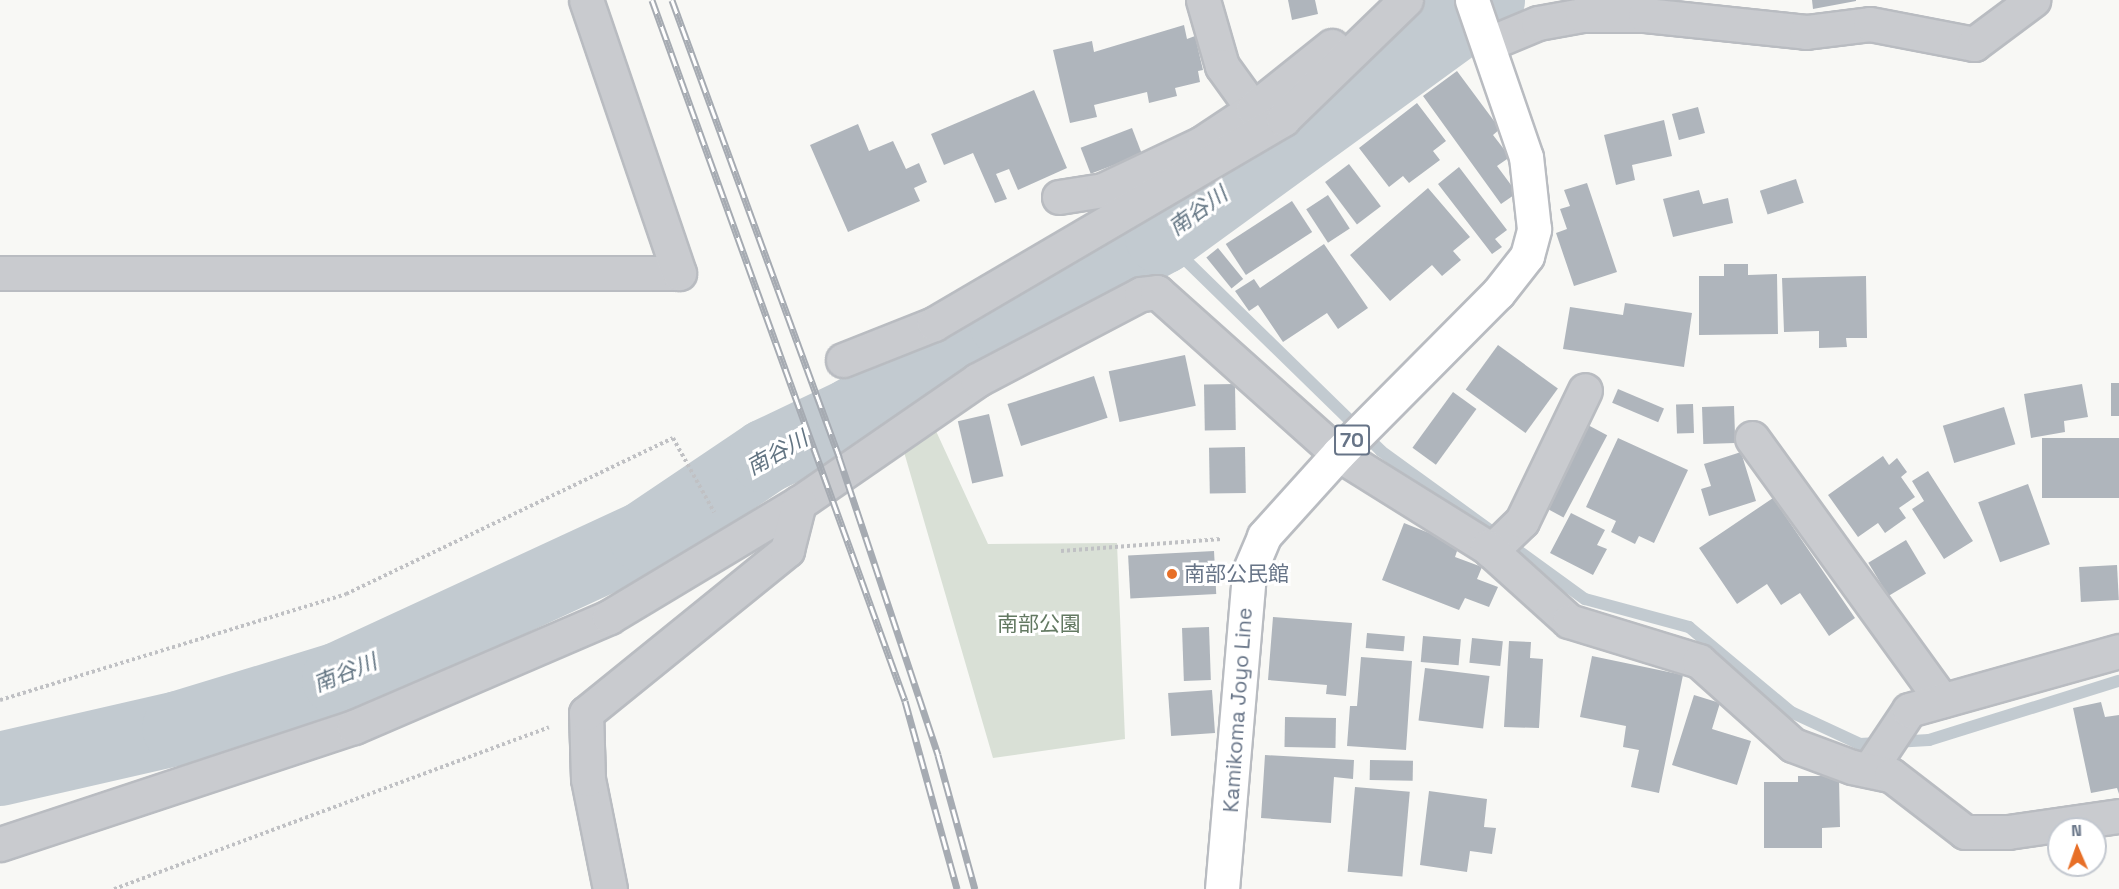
<!DOCTYPE html>
<html>
<head>
<meta charset="utf-8">
<style>
  body { margin:0 }
  #map { position:relative; width:2119px; height:889px; overflow:hidden; background:#f8f8f5; font-family:"Space Grotesk","Noto Sans JP",sans-serif }
  div>[style] { position:absolute }
  .green>* { inset:0; background:#d9e0d6 }
  .stream>* { height:12px; margin:-6px; padding:0 6px; transform-origin:6px; border-radius:6px; background:#c2cad0 }
  .river>* { height:74px; margin:-37px; padding:0 37px; transform-origin:37px; border-radius:37px; background:#c2cad0 }
  .building>* { inset:0; background:#afb5bc; transform-origin:0 0 }
  .path>* { height:4px; margin-top:-2px; transform-origin:0; background:repeating-linear-gradient(90deg,#c0c1c4 0 3px,transparent 0 6px) }
  .roads { filter:drop-shadow(2px 0 #b9bcc1) drop-shadow(-2px 0 #b9bcc1) drop-shadow(0 2px #b9bcc1) drop-shadow(0 -2px #b9bcc1) }
  .street>* { height:33px; margin:-16.5px; padding:0 16.5px; transform-origin:16.5px; border-radius:16.5px; background:#c9cbcf }
  .primary>* { height:33px; margin:-16.5px; padding:0 16.5px; transform-origin:16.5px; border-radius:16.5px; background:#fff }
  .rail>* { height:7px; margin-top:-3.5px; transform-origin:0; background:repeating-linear-gradient(90deg,#fff 0 14px,#a6abb2 0 28px); box-sizing:border-box; border-block:2px solid #a6abb2 }
  .dots>* { width:16px; height:16px; translate:-50% -50%; box-sizing:border-box; border:3px solid #fff; border-radius:50% }
  span { translate:-50% -50%; white-space:nowrap; text-align:center; line-height:1.15; -webkit-text-stroke:6px #fff; paint-order:stroke }
  .shield-label span { padding:2px 4px; background:#fff; border:2px solid; border-radius:4px; -webkit-text-stroke-width:0 }
  .shield-label { font-size:20px; color:#677487; font-weight:700 }
  .poi-label { font-size:21px; color:#677487 }
  .left { translate:0 -50%; text-align:left }
  .park-label { font-size:21px; color:#637962 }
  .street-label { font-size:21px; color:#677487 }
  .water-label { font-size:22px; color:#637583; font-style:italic }
  .north { position:absolute; left:2047px; top:817px; width:60px; height:60px; box-sizing:border-box; background:#fff; border:2px solid #c2c7cf; border-radius:50%; rotate:358deg; font-size:16px; font-weight:700; line-height:24px; text-align:center; color:#677487 }
  .north::after { content:''; display:block; margin:auto; width:21px; height:27px; background:#e76f27; clip-path:polygon(50% 0,100% 100%,50% 72%,0 100%) }
</style>
</head>
<body>
<div id="map">
  <div class="green">
    <div style="clip-path:polygon(936px 431px,988px 544px,1117px 543px,1125px 739px,993px 758px,904px 452px)"></div>
  </div>
  <div class="stream">
    <div style="left:1162px;top:237px;width:306px;rotate:44.3deg"></div>
    <div style="left:1381px;top:451px;width:252px;rotate:36deg"></div>
    <div style="left:1585px;top:599px;width:108px;rotate:15.1deg"></div>
    <div style="left:1689px;top:627px;width:133px;rotate:39.8deg"></div>
    <div style="left:1791px;top:712px;width:76px;rotate:24.9deg"></div>
    <div style="left:1860px;top:744px;width:69px;rotate:-3.3deg"></div>
    <div style="left:1929px;top:740px;width:199px;rotate:-17.3deg"></div>
  </div>
  <div class="river">
    <div style="left:0;top:769px;width:184px;rotate:-12.9deg"></div>
    <div style="left:179px;top:728px;width:167px;rotate:-17deg"></div>
    <div style="left:339px;top:679px;width:338px;rotate:-24.8deg"></div>
    <div style="left:646px;top:537px;width:145px;rotate:-34deg"></div>
    <div style="left:766px;top:456px;width:95px;rotate:-25.5deg"></div>
    <div style="left:852px;top:415px;width:180px;rotate:-31.1deg"></div>
    <div style="left:1006px;top:322px;width:178px;rotate:-28.6deg"></div>
    <div style="left:1162px;top:237px;width:403px;rotate:-36deg"></div>
  </div>
  <div class="building">
    <div style="clip-path:polygon(1288px 0,1315px 0,1318px 14px,1292px 20px)"></div>
    <div style="clip-path:polygon(1812px 0,1856px 0,1856px 1px,1813px 9px)"></div>
    <div style="clip-path:polygon(1184px 25px,1187px 39px,1195px 36px,1203px 70px,1198px 71px,1200px 82px,1175px 88px,1177px 96px,1149px 103px,1147px 92px,1094px 105px,1097px 117px,1070px 123px,1053px 50px,1092px 41px,1094px 52px)"></div>
    <div style="clip-path:polygon(1457px 71px,1500px 129px,1493px 135px,1510px 157px,1497px 166px,1517px 193px,1501px 204px,1423px 96px)"></div>
    <div style="clip-path:polygon(1034px 90px,1067px 168px,1018px 190px,1009px 169px,996px 174px,1007px 199px,995px 203px,973px 153px,944px 165px,931px 134px)"></div>
    <div style="clip-path:polygon(1417px 103px,1446px 141px,1433px 151px,1440px 160px,1409px 183px,1403px 176px,1389px 187px,1359px 148px)"></div>
    <div style="left:1698px;top:107px;width:27px;height:27px;rotate:75deg"></div>
    <div style="clip-path:polygon(1664px 120px,1672px 156px,1632px 165px,1635px 180px,1616px 185px,1604px 135px)"></div>
    <div style="clip-path:polygon(858px 124px,869px 151px,893px 141px,906px 169px,919px 163px,927px 182px,914px 188px,920px 201px,848px 232px,810px 145px)"></div>
    <div style="left:1132px;top:128px;width:28px;height:55px;rotate:69deg"></div>
    <div style="left:1349px;top:164px;width:53px;height:30px;rotate:53deg"></div>
    <div style="clip-path:polygon(1459px 167px,1507px 230px,1495px 239px,1502px 247px,1492px 254px,1438px 184px)"></div>
    <div style="left:1796px;top:179px;width:25px;height:38px;rotate:72deg"></div>
    <div style="clip-path:polygon(1587px 183px,1617px 272px,1574px 286px,1556px 233px,1567px 229px,1560px 209px,1570px 206px,1564px 190px)"></div>
    <div style="clip-path:polygon(1428px 188px,1470px 237px,1453px 251px,1461px 260px,1442px 276px,1432px 265px,1390px 301px,1350px 255px)"></div>
    <div style="clip-path:polygon(1699px 190px,1703px 204px,1728px 198px,1733px 223px,1673px 237px,1663px 199px)"></div>
    <div style="left:1328px;top:195px;width:40px;height:26px;rotate:57deg"></div>
    <div style="left:1292px;top:201px;width:37px;height:79px;rotate:57deg"></div>
    <div style="clip-path:polygon(1324px 244px,1368px 308px,1338px 329px,1327px 313px,1283px 342px,1258px 305px,1249px 311px,1235px 291px,1254px 279px,1260px 288px)"></div>
    <div style="left:1218px;top:248px;width:40px;height:15px;rotate:51deg"></div>
    <div style="clip-path:polygon(1724px 264px,1748px 264px,1748px 275px,1777px 274px,1778px 334px,1699px 335px,1699px 276px,1724px 276px)"></div>
    <div style="clip-path:polygon(1866px 276px,1867px 338px,1846px 338px,1847px 347px,1819px 348px,1819px 331px,1784px 332px,1782px 278px)"></div>
    <div style="clip-path:polygon(1625px 303px,1692px 313px,1684px 367px,1563px 349px,1570px 307px,1623px 315px)"></div>
    <div style="left:1498px;top:345px;width:74px;height:55px;rotate:36deg"></div>
    <div style="left:1185px;top:355px;width:52px;height:78px;rotate:78deg"></div>
    <div style="left:1094px;top:376px;width:44px;height:91px;rotate:72deg"></div>
    <div style="left:2111px;top:383px;width:8px;height:33px"></div>
    <div style="left:1235px;top:384px;width:46px;height:31px;rotate:89deg"></div>
    <div style="clip-path:polygon(2082px 384px,2088px 417px,2064px 421px,2065px 432px,2031px 438px,2024px 394px)"></div>
    <div style="left:1618px;top:389px;width:50px;height:15px;rotate:23deg"></div>
    <div style="left:1453px;top:392px;width:29px;height:69px;rotate:36deg"></div>
    <div style="left:1693px;top:404px;width:29px;height:17px;rotate:88deg"></div>
    <div style="left:1734px;top:406px;width:37px;height:32px;rotate:88deg"></div>
    <div style="left:2004px;top:407px;width:39px;height:64px;rotate:73deg"></div>
    <div style="left:989px;top:414px;width:64px;height:32px;rotate:77deg"></div>
    <div style="left:1586px;top:424px;width:24px;height:93px;rotate:28deg"></div>
    <div style="clip-path:polygon(1618px 438px,1688px 470px,1654px 543px,1639px 536px,1635px 544px,1611px 532px,1616px 521px,1586px 507px)"></div>
    <div style="left:2119px;top:438px;width:60px;height:77px;rotate:90deg"></div>
    <div style="left:1245px;top:447px;width:46px;height:36px;rotate:89deg"></div>
    <div style="clip-path:polygon(1741px 452px,1756px 501px,1709px 516px,1701px 489px,1711px 486px,1704px 464px)"></div>
    <div style="clip-path:polygon(1883px 456px,1889px 465px,1897px 458px,1907px 472px,1901px 477px,1915px 497px,1899px 508px,1906px 518px,1885px 533px,1878px 523px,1858px 537px,1828px 495px)"></div>
    <div style="clip-path:polygon(1928px 471px,1973px 541px,1944px 559px,1912px 509px,1924px 501px,1912px 481px)"></div>
    <div style="left:2028px;top:484px;width:64px;height:53px;rotate:70deg"></div>
    <div style="clip-path:polygon(1773px 498px,1855px 618px,1829px 636px,1800px 593px,1781px 605px,1767px 584px,1737px 604px,1699px 548px)"></div>
    <div style="clip-path:polygon(1571px 513px,1605px 530px,1597px 545px,1607px 549px,1593px 575px,1550px 553px)"></div>
    <div style="clip-path:polygon(1404px 523px,1459px 545px,1455px 557px,1482px 567px,1477px 579px,1498px 587px,1489px 607px,1465px 598px,1459px 610px,1382px 580px)"></div>
    <div style="left:1906px;top:540px;width:39px;height:44px;rotate:59deg"></div>
    <div style="left:1214px;top:551px;width:43px;height:86px;rotate:87deg"></div>
    <div style="left:2117px;top:565px;width:35px;height:38px;rotate:87deg"></div>
    <div style="clip-path:polygon(1273px 617px,1352px 623px,1346px 696px,1326px 694px,1327px 685px,1268px 680px)"></div>
    <div style="left:1209px;top:627px;width:53px;height:27px;rotate:88deg"></div>
    <div style="left:1367px;top:633px;width:38px;height:15px;rotate:5deg"></div>
    <div style="left:1423px;top:636px;width:38px;height:26px;rotate:5deg"></div>
    <div style="left:1472px;top:638px;width:31px;height:25px;rotate:6deg"></div>
    <div style="clip-path:polygon(1509px 641px,1531px 642px,1530px 658px,1543px 659px,1539px 728px,1504px 727px)"></div>
    <div style="clip-path:polygon(1592px 656px,1683px 675px,1659px 793px,1631px 787px,1639px 750px,1623px 747px,1626px 726px,1580px 717px)"></div>
    <div style="clip-path:polygon(1361px 657px,1412px 661px,1406px 750px,1347px 746px,1350px 706px,1357px 706px)"></div>
    <div style="left:1425px;top:668px;width:65px;height:53px;rotate:7deg"></div>
    <div style="left:1212px;top:690px;width:43px;height:44px;rotate:86deg"></div>
    <div style="clip-path:polygon(1694px 695px,1720px 703px,1712px 729px,1751px 741px,1737px 785px,1672px 765px)"></div>
    <div style="clip-path:polygon(2101px 702px,2105px 717px,2119px 715px,2119px 794px,2117px 788px,2091px 793px,2073px 708px)"></div>
    <div style="left:1285px;top:717px;width:51px;height:30px;rotate:1deg"></div>
    <div style="clip-path:polygon(1265px 755px,1354px 760px,1353px 779px,1334px 777px,1331px 823px,1261px 818px)"></div>
    <div style="left:1370px;top:760px;width:43px;height:20px;rotate:1deg"></div>
    <div style="clip-path:polygon(1798px 776px,1839px 776px,1840px 827px,1822px 828px,1822px 848px,1764px 848px,1764px 782px,1798px 782px)"></div>
    <div style="left:1355px;top:787px;width:55px;height:85px;rotate:5deg"></div>
    <div style="clip-path:polygon(1429px 791px,1487px 799px,1484px 827px,1496px 828px,1492px 854px,1470px 851px,1467px 872px,1420px 865px)"></div>
  </div>
  <div class="path">
    <div style="left:1061px;top:551px;width:161px;rotate:-4.3deg"></div>
    <div style="left:0;top:700px;width:362px;rotate:-17deg"></div>
    <div style="left:346px;top:594px;width:362px;rotate:-25.5deg"></div>
    <div style="left:673px;top:438px;width:85px;rotate:61deg"></div>
    <div style="left:114px;top:889px;width:464px;rotate:-20.4deg"></div>
  </div>
  <div class="roads">
    <div class="street">
      <div style="left:1203px;top:0;width:69px;rotate:73.9deg"></div>
      <div style="left:1222px;top:66px;width:53px;rotate:54.2deg"></div>
      <div style="left:1490px;top:43px;width:52px;rotate:-22.6deg"></div>
      <div style="left:1538px;top:23px;width:45px;rotate:-10.3deg"></div>
      <div style="left:1582px;top:15px;width:63px"></div>
      <div style="left:1645px;top:15px;width:162px;rotate:6deg"></div>
      <div style="left:1806px;top:32px;width:64px;rotate:-7.1deg"></div>
      <div style="left:1870px;top:24px;width:106px;rotate:10.9deg"></div>
      <div style="left:1974px;top:44px;width:74px;rotate:-36.7deg"></div>
      <div style="left:1059px;top:197px;width:45px;rotate:-9deg"></div>
      <div style="left:1103px;top:190px;width:110px;rotate:-25.4deg"></div>
      <div style="left:1202px;top:143px;width:61px;rotate:-33.7deg"></div>
      <div style="left:1253px;top:109px;width:101px;rotate:-38.6deg"></div>
      <div style="left:0;top:273px;width:679px"></div>
      <div style="left:679px;top:273px;width:288px;rotate:-108.8deg"></div>
      <div style="left:843px;top:360px;width:98px;rotate:-21.6deg"></div>
      <div style="left:934px;top:324px;width:405px;rotate:-30.4deg"></div>
      <div style="left:1283px;top:119px;width:171px;rotate:-44.1deg"></div>
      <div style="left:1752px;top:438px;width:324px;rotate:54.1deg"></div>
      <div style="left:1491px;top:551px;width:43px;rotate:-44.1deg"></div>
      <div style="left:1522px;top:521px;width:145px;rotate:-64.3deg"></div>
      <div style="left:1869px;top:770px;width:72px;rotate:-56.3deg"></div>
      <div style="left:1909px;top:710px;width:218px;rotate:-15.7deg"></div>
      <div style="left:0;top:844px;width:373px;rotate:-18.3deg"></div>
      <div style="left:354px;top:727px;width:278px;rotate:-23.3deg"></div>
      <div style="left:609px;top:617px;width:222px;rotate:-31deg"></div>
      <div style="left:799px;top:503px;width:216px;rotate:-34.6deg"></div>
      <div style="left:977px;top:380px;width:185px;rotate:-27.7deg"></div>
      <div style="left:1141px;top:294px;width:16px;rotate:-7deg"></div>
      <div style="left:1157px;top:292px;width:243px;rotate:41.8deg"></div>
      <div style="left:1338px;top:454px;width:176px;rotate:32deg"></div>
      <div style="left:1487px;top:547px;width:110px;rotate:42.1deg"></div>
      <div style="left:1569px;top:621px;width:136px;rotate:17.1deg"></div>
      <div style="left:1699px;top:661px;width:126px;rotate:41.8deg"></div>
      <div style="left:1793px;top:745px;width:63px;rotate:20.4deg"></div>
      <div style="left:1852px;top:767px;width:40px;rotate:12deg"></div>
      <div style="left:1891px;top:775px;width:93px;rotate:37.6deg"></div>
      <div style="left:1965px;top:832px;width:43px"></div>
      <div style="left:2008px;top:832px;width:112px;rotate:-8.2deg"></div>
      <div style="left:610px;top:889px;width:112px;rotate:-101.3deg"></div>
      <div style="left:588px;top:779px;width:66px;rotate:-91.7deg"></div>
      <div style="left:586px;top:713px;width:259px;rotate:-39deg"></div>
      <div style="left:787px;top:550px;width:49px;rotate:-75.7deg"></div>
    </div>
    <div class="primary">
      <div style="left:1222px;top:889px;width:318px;rotate:-85.1deg"></div>
      <div style="left:1249px;top:572px;width:39px;rotate:-67deg"></div>
      <div style="left:1264px;top:536px;width:110px;rotate:-47.9deg"></div>
      <div style="left:1338px;top:454px;width:227px;rotate:-45.2deg"></div>
      <div style="left:1498px;top:293px;width:47px;rotate:-51.9deg"></div>
      <div style="left:1527px;top:256px;width:28px;rotate:-75deg"></div>
      <div style="left:1534px;top:229px;width:72px;rotate:-96.3deg"></div>
      <div style="left:1526px;top:157px;width:166px;rotate:-109deg"></div>
    </div>
  </div>
  <div class="rail">
    <div style="left:652px;top:0;width:745px;rotate:70.15deg"></div>
    <div style="left:905px;top:701px;width:195px;rotate:74.5deg"></div>
    <div style="left:672px;top:0;width:487px;rotate:69.9deg"></div>
    <div style="left:839px;top:457px;width:314px;rotate:71.6deg"></div>
    <div style="left:938px;top:755px;width:139px;rotate:74.6deg"></div>
  </div>
  <div class="dots">
    <div style="left:1172px;top:574px;background:#e76f27"></div>
  </div>
  <div class="shield-label">
    <span style="left:1352px;top:440px">70</span>
  </div>
  <div class="poi-label">
    <span class="left" style="left:1184px;top:574px">南部公民館</span>
  </div>
  <div class="park-label">
    <span style="left:1039px;top:624px">南部公園</span>
  </div>
  <div class="street-label">
    <span style="left:1238px;top:710px;rotate:-86deg">Kamikoma Joyo Line</span>
  </div>
  <div class="water-label">
    <span style="left:1198px;top:211px;rotate:-36deg">南谷川</span>
    <span style="left:777px;top:453px;rotate:-29deg">南谷川</span>
    <span style="left:345px;top:673px;rotate:-22deg">南谷川</span>
  </div>
  <div class="north">N</div>
</div>
</body>
</html>
